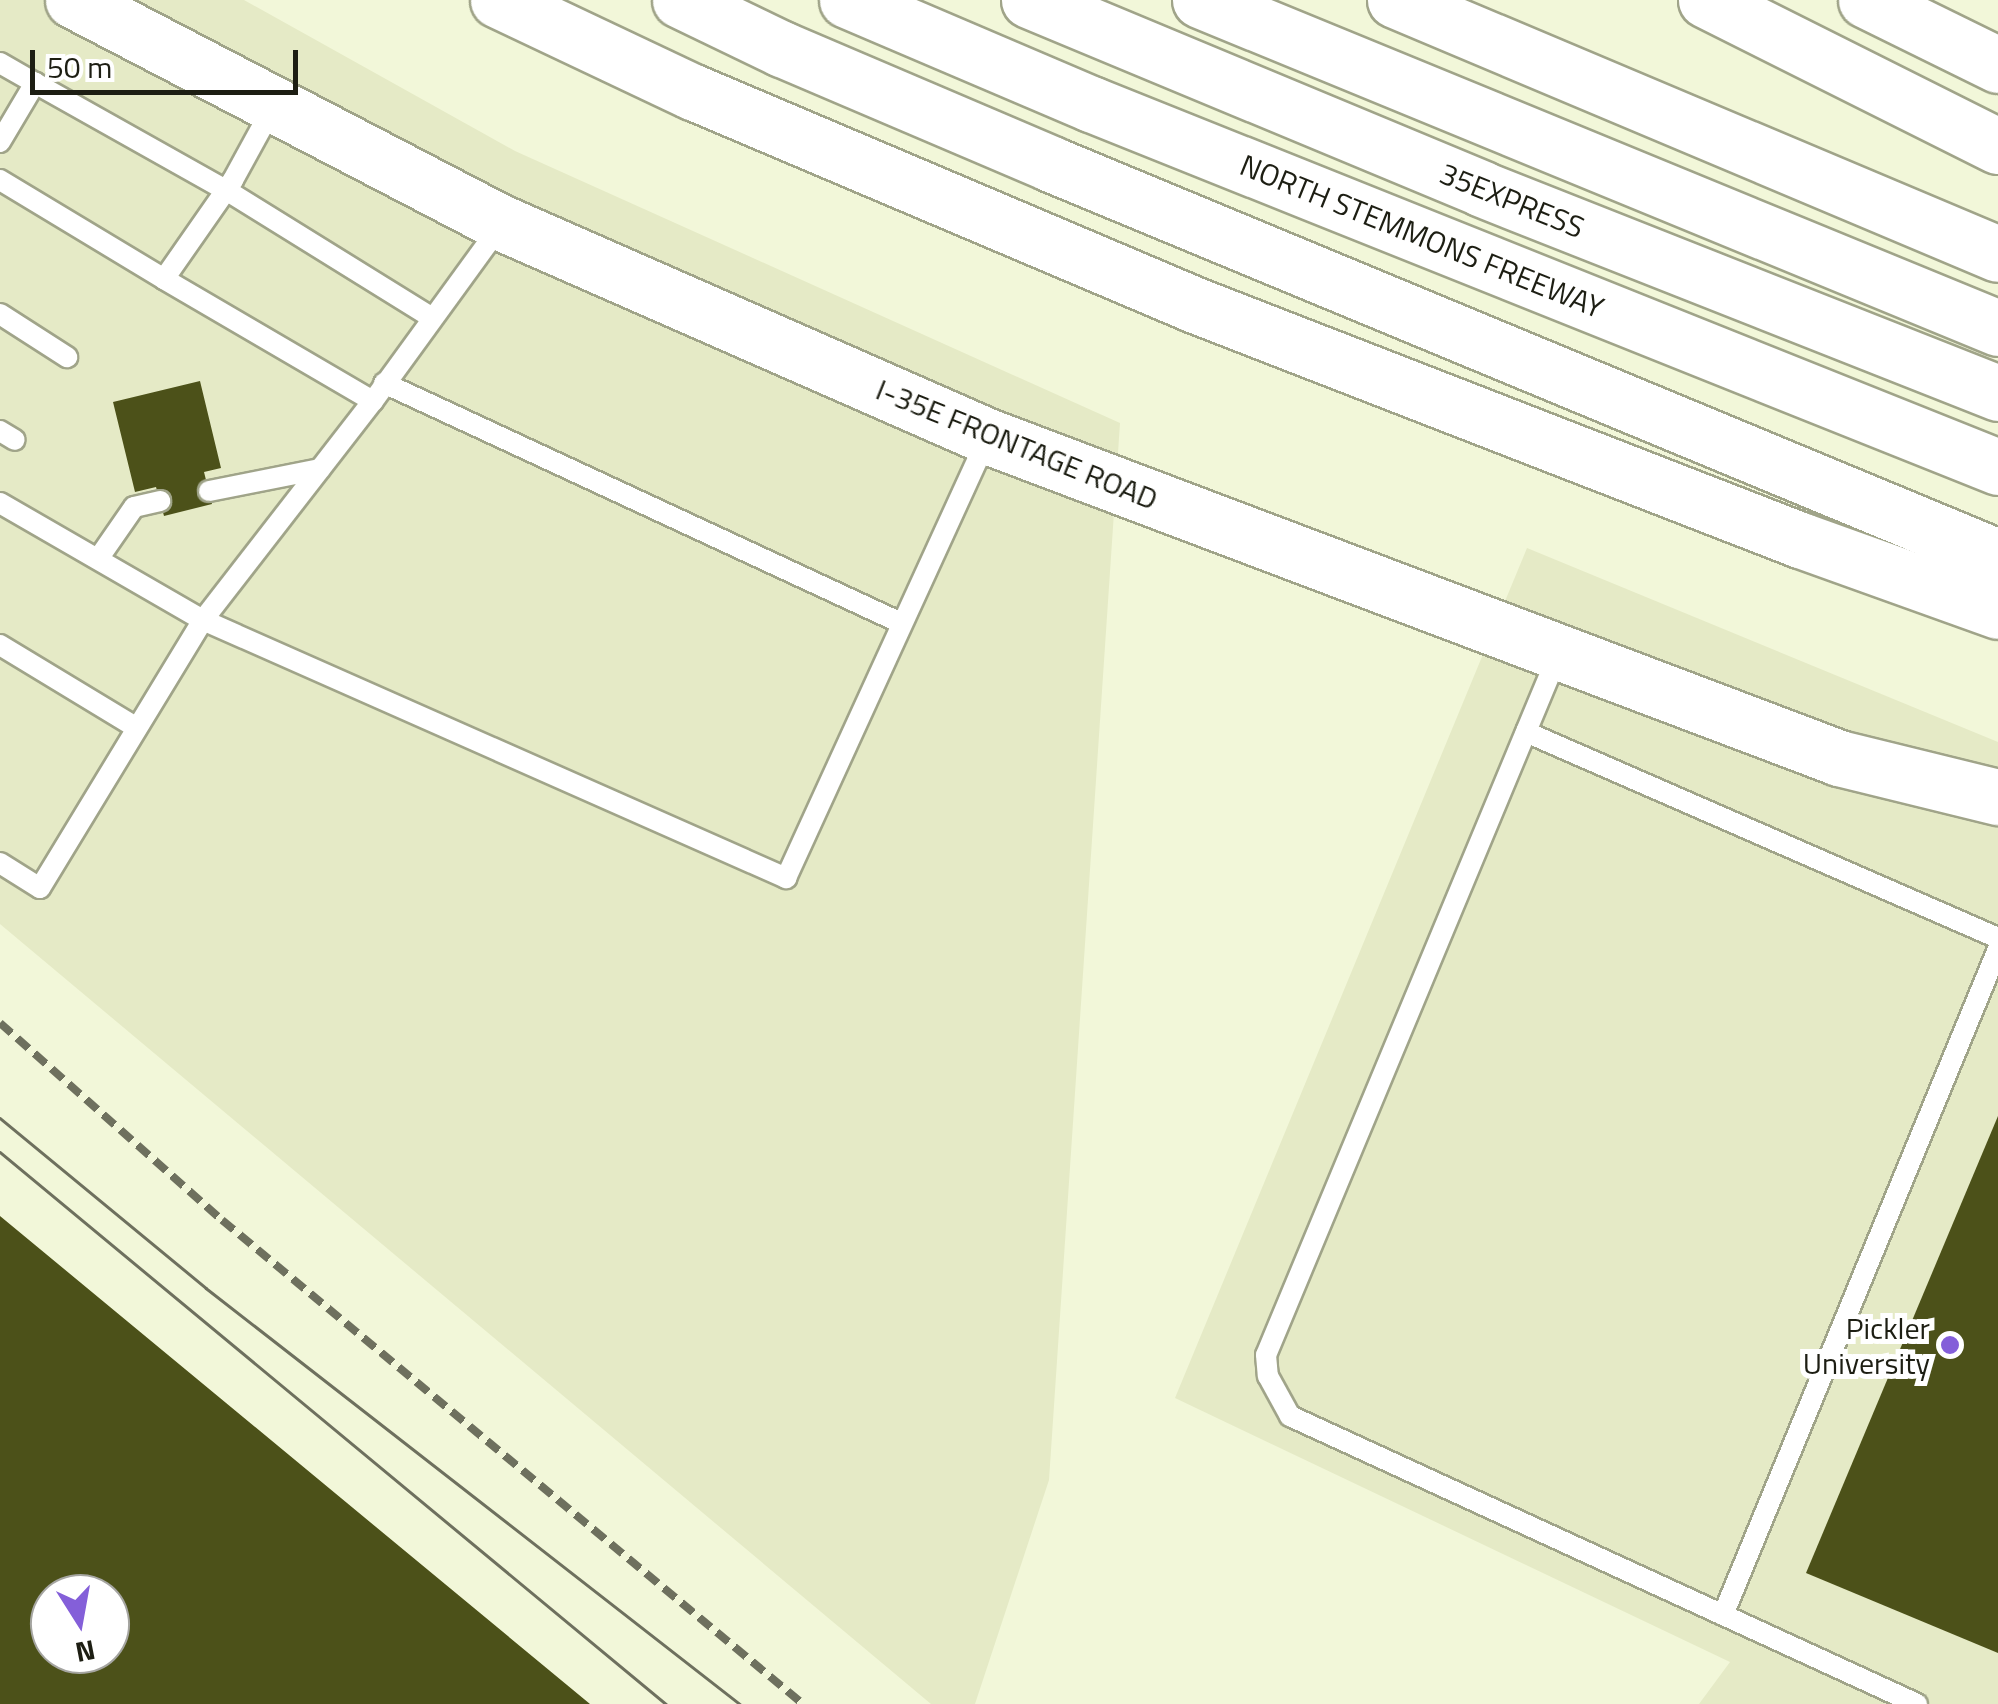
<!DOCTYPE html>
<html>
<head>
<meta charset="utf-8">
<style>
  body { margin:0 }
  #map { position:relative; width:1998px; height:1704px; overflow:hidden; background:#f2f7d9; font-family:"Titillium Web",sans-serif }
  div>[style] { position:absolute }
  .built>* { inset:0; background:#e5eac6 }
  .building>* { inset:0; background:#4c5119 }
  .roads { filter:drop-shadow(2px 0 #a0a489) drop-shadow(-2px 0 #a0a489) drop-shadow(0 2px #a0a489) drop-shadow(0 -2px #a0a489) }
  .lane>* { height:20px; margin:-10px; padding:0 10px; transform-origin:10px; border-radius:10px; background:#fff }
  .secondary>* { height:55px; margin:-27.5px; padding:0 27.5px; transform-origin:27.5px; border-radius:27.5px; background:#fff }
  .highway>* { height:55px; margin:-27.5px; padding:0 27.5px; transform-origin:27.5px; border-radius:27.5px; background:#fff }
  .tram>* { height:2.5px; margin:-1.25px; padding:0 1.25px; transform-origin:1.25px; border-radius:1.25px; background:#6e705e }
  .rail>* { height:8px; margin-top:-4px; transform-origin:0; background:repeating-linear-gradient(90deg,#6e705e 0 15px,transparent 0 23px) }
  .dots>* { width:28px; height:28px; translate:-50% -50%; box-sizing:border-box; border:5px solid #fff; border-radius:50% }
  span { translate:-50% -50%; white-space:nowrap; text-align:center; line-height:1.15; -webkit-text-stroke:10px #fff; paint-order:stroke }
  .street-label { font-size:30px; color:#1d1e13 }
  .poi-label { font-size:30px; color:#1d1e13 }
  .right { translate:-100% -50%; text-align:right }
  .north { position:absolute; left:30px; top:1574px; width:100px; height:100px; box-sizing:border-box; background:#fff; border:2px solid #a5a5a1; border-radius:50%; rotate:169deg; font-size:28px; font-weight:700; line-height:40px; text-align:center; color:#1d1e13 }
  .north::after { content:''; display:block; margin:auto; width:35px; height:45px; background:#845fd9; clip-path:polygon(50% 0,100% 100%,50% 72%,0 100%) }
  .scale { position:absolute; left:30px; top:50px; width:268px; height:45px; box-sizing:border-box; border:5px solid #1d1e13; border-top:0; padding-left:12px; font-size:30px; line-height:35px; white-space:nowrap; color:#1d1e13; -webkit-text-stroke:8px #fff; paint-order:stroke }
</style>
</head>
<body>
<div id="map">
  <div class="built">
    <div style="clip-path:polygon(0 0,244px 0,515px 151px,1120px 423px,1049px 1480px,975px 1704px,931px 1704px,0 924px)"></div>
    <div style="clip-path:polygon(1527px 548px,1998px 742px,1998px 1704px,1699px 1704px,1730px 1662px,1175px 1398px)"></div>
  </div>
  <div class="building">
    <div style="clip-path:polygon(200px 381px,221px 468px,204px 472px,212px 504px,164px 516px,156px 487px,135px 492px,113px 402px)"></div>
    <div style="clip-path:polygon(1998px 1116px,1998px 1653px,1806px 1573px)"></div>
    <div style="clip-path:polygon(evenodd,0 1216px,590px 1704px,0 1704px,0 1216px,50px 1594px,110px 1594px,110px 1654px,50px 1654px,50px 1594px)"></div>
  </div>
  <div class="roads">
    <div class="lane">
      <div style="left:0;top:63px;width:40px;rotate:29.7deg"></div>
      <div style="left:0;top:142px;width:69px;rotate:-59.3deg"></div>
      <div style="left:35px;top:83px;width:219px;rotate:29.3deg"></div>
      <div style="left:226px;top:190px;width:241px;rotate:31.8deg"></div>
      <div style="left:0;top:180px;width:192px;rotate:31.1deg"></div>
      <div style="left:164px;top:279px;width:121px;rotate:-55.1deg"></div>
      <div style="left:233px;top:180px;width:83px;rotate:-61.3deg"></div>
      <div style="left:164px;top:279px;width:242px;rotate:30.3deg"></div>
      <div style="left:0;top:314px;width:80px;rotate:32.7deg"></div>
      <div style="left:384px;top:383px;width:570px;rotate:24.9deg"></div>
      <div style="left:0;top:431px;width:17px;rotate:31deg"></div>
      <div style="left:209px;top:491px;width:113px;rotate:-11.2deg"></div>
      <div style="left:0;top:503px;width:234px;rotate:30deg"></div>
      <div style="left:203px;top:620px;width:277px;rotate:-52.2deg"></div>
      <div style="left:373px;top:401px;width:218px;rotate:-54deg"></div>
      <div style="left:98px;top:559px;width:63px;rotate:-55.3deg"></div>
      <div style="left:134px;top:507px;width:27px;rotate:-13deg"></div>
      <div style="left:0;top:645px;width:160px;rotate:31.2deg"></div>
      <div style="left:1558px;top:655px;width:758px;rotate:112.64deg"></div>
      <div style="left:1266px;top:1355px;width:21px;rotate:85deg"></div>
      <div style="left:1268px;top:1376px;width:46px;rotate:61.2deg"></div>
      <div style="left:1290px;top:1416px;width:690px;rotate:24.67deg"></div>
      <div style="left:1526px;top:732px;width:515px;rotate:23.58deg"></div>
      <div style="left:0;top:863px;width:47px;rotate:32deg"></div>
      <div style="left:40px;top:888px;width:314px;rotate:-58.7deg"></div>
      <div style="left:203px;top:620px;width:638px;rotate:23.87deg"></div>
      <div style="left:786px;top:878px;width:484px;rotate:-65.4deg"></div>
      <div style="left:1723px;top:1615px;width:721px;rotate:-67.56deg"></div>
    </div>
    <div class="secondary">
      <div style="left:73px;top:0;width:483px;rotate:27.5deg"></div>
      <div style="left:502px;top:223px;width:530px;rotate:23.71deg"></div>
      <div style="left:987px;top:436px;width:911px;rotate:20.7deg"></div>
      <div style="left:1839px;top:758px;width:164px;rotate:13.8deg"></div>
      <div style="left:1866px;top:0;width:147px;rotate:26.2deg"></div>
    </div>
    <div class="highway">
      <div style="left:498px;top:0;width:216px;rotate:25.3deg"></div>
      <div style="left:693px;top:92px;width:545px;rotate:22.99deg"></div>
      <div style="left:1195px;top:305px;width:649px;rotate:21.23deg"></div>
      <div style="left:1800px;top:540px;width:210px;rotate:19.7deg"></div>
      <div style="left:680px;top:0;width:113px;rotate:25.7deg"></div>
      <div style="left:782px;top:49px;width:293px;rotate:23.1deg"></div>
      <div style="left:1051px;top:164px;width:1025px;rotate:22.54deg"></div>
      <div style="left:847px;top:0;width:265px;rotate:23.1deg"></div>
      <div style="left:1091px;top:104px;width:977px;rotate:21.81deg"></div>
      <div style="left:1029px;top:0;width:491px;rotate:22.6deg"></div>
      <div style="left:1482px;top:189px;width:555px;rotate:21.57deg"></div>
      <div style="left:1200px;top:0;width:863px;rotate:22.34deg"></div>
      <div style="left:1395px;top:0;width:654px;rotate:22.84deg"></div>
      <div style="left:1706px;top:0;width:326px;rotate:26.6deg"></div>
    </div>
  </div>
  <div class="tram">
    <div style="left:0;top:1118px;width:267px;rotate:39.5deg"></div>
    <div style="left:206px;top:1288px;width:677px;rotate:37.92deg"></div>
    <div style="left:0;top:1152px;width:865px;rotate:39.65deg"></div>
  </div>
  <div class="rail">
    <div style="left:0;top:1023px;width:297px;rotate:41.6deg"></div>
    <div style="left:222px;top:1220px;width:756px;rotate:39.8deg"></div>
  </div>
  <div class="dots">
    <div style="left:1950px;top:1345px;background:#845fd9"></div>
  </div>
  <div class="street-label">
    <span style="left:1512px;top:200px;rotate:22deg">35EXPRESS</span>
    <span style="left:1422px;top:236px;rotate:22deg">NORTH STEMMONS FREEWAY</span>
    <span style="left:1017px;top:444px;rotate:22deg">I-35E FRONTAGE ROAD</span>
  </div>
  <div class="poi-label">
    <span class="right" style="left:1930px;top:1345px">Pickler<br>University</span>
  </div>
  <div class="north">N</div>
  <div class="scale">50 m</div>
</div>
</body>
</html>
